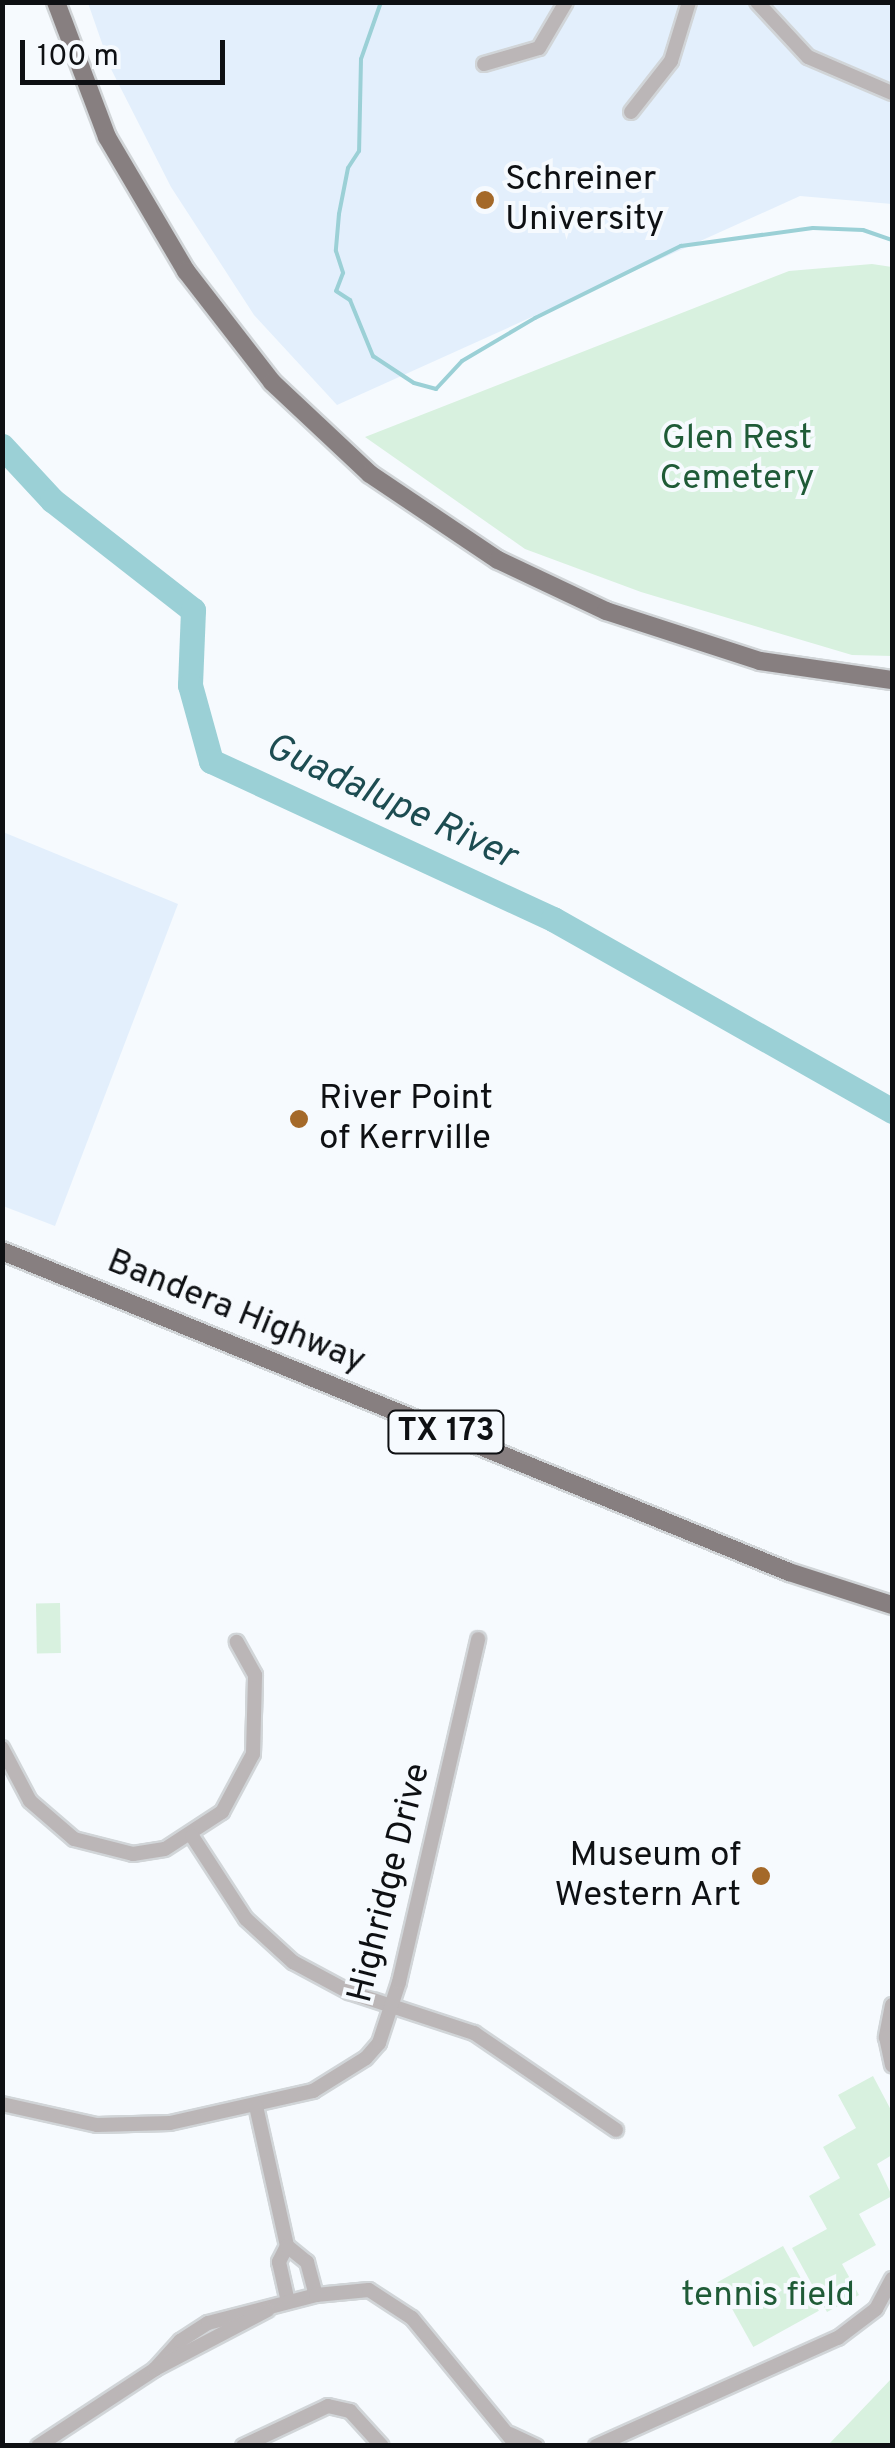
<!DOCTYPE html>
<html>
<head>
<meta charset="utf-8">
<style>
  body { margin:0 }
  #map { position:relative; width:895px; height:2448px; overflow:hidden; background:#f6fafe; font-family:Overpass,sans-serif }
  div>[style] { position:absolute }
  .built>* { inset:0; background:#e3effc }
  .green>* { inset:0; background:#d8f1df; transform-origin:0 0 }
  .stream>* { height:4px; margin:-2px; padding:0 2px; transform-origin:2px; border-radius:2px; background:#9bd0d6 }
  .river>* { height:25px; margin:-12.5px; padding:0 12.5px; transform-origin:12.5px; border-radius:12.5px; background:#9bd0d6 }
  .roads { filter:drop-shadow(2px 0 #d1d5d8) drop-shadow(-2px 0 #d1d5d8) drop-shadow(0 2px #d1d5d8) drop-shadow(0 -2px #d1d5d8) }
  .minor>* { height:14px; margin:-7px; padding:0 7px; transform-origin:7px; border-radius:7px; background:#bbb6b7 }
  .major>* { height:18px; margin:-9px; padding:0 9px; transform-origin:9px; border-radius:9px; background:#877f80 }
  .dots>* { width:28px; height:28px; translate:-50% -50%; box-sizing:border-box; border:5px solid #f6fafe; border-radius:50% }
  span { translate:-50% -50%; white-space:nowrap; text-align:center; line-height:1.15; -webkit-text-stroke:8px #f6fafe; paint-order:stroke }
  .shield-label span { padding:2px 8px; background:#f6fafe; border:2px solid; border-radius:8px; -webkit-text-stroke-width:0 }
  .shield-label { font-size:32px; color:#0e1013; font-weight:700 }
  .poi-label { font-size:35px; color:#0e1013 }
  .left { translate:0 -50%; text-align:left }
  .right { translate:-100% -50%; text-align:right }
  .park-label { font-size:35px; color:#1f5b37 }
  .street-label { font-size:35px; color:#0e1013 }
  .water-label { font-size:38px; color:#1c4c51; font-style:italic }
  .frame { position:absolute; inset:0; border:5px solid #0e1013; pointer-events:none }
  .scale { position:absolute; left:20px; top:40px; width:205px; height:45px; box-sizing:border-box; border:5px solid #0e1013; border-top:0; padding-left:12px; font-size:30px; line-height:35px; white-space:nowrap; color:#0e1013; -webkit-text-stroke:8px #f6fafe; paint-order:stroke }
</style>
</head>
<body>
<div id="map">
  <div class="built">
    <div style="clip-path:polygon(88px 3px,892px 3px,892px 204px,800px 196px,337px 405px,254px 315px,171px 187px,111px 69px)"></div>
    <div style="clip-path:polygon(3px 832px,178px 904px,55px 1226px,3px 1206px)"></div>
  </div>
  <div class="green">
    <div style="clip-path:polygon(872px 264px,892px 267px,892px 656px,852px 655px,641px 592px,525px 549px,365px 437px,789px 271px)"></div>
    <div style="left:60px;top:1603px;width:50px;height:24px;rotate:89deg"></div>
    <div style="clip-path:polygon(873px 2076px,892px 2112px,892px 2155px,877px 2164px,892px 2196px,859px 2214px,876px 2245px,842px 2264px,859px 2295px,827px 2312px,792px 2248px,827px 2229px,809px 2196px,840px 2178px,823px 2147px,856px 2128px,838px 2095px)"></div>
    <div style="left:783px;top:2246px;width:74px;height:75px;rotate:61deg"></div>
    <div style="clip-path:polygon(892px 2378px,892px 2445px,828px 2445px,853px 2419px)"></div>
  </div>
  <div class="stream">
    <div style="left:381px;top:2px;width:60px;rotate:109.3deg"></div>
    <div style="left:361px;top:59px;width:92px;rotate:91.2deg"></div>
    <div style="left:359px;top:151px;width:20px;rotate:123deg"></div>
    <div style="left:348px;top:168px;width:47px;rotate:101.1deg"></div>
    <div style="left:339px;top:214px;width:37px;rotate:95deg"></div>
    <div style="left:336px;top:251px;width:23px;rotate:72deg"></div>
    <div style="left:343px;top:273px;width:19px;rotate:111deg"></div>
    <div style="left:336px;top:291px;width:17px;rotate:33deg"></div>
    <div style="left:350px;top:300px;width:61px;rotate:67.7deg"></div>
    <div style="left:373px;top:356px;width:49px;rotate:33.4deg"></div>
    <div style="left:414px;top:383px;width:23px;rotate:15deg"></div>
    <div style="left:436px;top:389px;width:38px;rotate:-47deg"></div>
    <div style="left:462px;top:361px;width:85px;rotate:-30.5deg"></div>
    <div style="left:535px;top:318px;width:163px;rotate:-26.3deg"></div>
    <div style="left:681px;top:246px;width:133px;rotate:-7.8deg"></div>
    <div style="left:813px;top:228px;width:50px;rotate:2.3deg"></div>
    <div style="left:863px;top:230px;width:31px;rotate:19deg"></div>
  </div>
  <div class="river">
    <div style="left:2px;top:446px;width:74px;rotate:47.2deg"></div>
    <div style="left:52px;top:500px;width:179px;rotate:38deg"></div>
    <div style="left:193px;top:610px;width:75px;rotate:92.3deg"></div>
    <div style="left:190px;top:685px;width:79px;rotate:74.6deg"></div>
    <div style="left:211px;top:761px;width:377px;rotate:24.8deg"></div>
    <div style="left:553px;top:919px;width:390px;rotate:29.5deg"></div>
  </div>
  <div class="roads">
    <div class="minor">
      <div style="left:757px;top:2px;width:75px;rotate:47.2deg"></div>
      <div style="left:808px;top:57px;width:91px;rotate:23.2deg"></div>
      <div style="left:484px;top:64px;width:57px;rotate:-16.2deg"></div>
      <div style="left:539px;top:48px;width:53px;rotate:-59.6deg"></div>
      <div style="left:631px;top:112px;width:65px;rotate:-51.9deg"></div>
      <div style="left:671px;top:61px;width:62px;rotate:-73deg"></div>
      <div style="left:2px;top:1748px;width:60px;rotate:62.2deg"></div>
      <div style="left:30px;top:1801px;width:58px;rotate:40.8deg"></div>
      <div style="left:74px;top:1839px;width:61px;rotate:14.3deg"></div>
      <div style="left:133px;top:1854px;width:32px;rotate:-9deg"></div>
      <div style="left:165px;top:1849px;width:68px;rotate:-33deg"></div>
      <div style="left:222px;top:1812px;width:66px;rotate:-61.9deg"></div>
      <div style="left:253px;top:1754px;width:79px;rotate:-88.5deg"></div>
      <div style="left:255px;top:1675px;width:38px;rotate:-119deg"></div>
      <div style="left:192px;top:1836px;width:99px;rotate:57deg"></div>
      <div style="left:246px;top:1919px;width:64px;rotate:42.5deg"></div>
      <div style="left:293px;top:1962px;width:64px;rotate:28.2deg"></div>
      <div style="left:349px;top:1992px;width:132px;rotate:18.2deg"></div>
      <div style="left:474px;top:2033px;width:172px;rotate:34.3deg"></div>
      <div style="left:892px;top:2005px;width:33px;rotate:101deg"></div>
      <div style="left:886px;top:2037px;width:29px;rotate:78deg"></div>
      <div style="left:2px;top:2104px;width:97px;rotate:12.5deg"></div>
      <div style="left:97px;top:2125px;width:73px;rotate:-1.6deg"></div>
      <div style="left:170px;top:2123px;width:147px;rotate:-12.6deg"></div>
      <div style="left:313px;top:2091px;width:62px;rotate:-31.9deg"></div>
      <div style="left:366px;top:2058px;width:20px;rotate:-49deg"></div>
      <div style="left:379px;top:2043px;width:64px;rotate:-71.8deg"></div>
      <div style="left:399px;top:1982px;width:352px;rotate:-77deg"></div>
      <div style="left:256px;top:2106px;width:143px;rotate:77.5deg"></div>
      <div style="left:287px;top:2246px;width:18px;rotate:117deg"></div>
      <div style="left:279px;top:2262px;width:41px;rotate:77.3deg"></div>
      <div style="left:287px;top:2246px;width:26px;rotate:39deg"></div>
      <div style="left:307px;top:2262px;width:34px;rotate:75deg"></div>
      <div style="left:155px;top:2369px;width:38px;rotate:-48deg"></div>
      <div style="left:180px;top:2341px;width:33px;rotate:-33deg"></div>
      <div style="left:208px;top:2323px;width:112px;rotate:-14.5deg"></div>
      <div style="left:316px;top:2295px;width:53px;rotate:-5.4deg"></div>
      <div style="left:369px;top:2290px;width:51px;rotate:33.1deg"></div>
      <div style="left:412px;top:2318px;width:166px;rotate:50.6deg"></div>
      <div style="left:510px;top:2434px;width:29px;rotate:25deg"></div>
      <div style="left:38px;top:2446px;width:140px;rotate:-33.3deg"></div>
      <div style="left:155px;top:2369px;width:127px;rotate:-27.6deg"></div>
      <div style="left:243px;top:2446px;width:94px;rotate:-25.2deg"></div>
      <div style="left:328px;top:2406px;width:23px;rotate:13deg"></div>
      <div style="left:350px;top:2411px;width:47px;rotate:47.6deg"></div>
      <div style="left:596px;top:2446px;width:265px;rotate:-24.1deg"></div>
      <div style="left:838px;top:2338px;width:48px;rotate:-37.3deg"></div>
      <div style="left:876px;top:2309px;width:34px;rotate:-62deg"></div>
    </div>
    <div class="major">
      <div style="left:56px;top:2px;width:144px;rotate:69.3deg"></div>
      <div style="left:107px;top:137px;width:156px;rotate:59.5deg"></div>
      <div style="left:186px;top:271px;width:140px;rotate:52.2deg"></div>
      <div style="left:272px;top:382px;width:134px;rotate:43.2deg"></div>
      <div style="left:370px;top:474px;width:154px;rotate:33.9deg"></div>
      <div style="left:498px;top:560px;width:119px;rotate:25.3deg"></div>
      <div style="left:606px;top:611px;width:162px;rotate:18deg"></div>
      <div style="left:760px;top:661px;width:133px;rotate:8.2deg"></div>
      <div style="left:2px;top:1251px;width:850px;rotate:22.19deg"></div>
      <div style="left:789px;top:1572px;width:108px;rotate:17.8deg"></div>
    </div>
  </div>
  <div class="dots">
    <div style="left:485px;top:200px;background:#a46929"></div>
    <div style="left:299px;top:1119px;background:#a46929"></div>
    <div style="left:761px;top:1876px;background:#a46929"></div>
  </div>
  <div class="shield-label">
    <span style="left:446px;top:1432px">TX 173</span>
  </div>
  <div class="poi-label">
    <span class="left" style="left:505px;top:200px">Schreiner<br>University</span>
    <span class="left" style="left:319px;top:1119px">River Point<br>of Kerrville</span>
    <span class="right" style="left:741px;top:1876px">Museum of<br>Western Art</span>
  </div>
  <div class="park-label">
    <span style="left:737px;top:459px">Glen Rest<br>Cemetery</span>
    <span style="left:768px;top:2296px">tennis field</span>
  </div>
  <div class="street-label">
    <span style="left:236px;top:1312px;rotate:22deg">Bandera Highway</span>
    <span style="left:390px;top:1883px;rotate:-76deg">Highridge Drive</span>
  </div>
  <div class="water-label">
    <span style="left:390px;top:803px;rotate:25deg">Guadalupe River</span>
  </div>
  <div class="frame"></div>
  <div class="scale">100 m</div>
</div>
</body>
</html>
